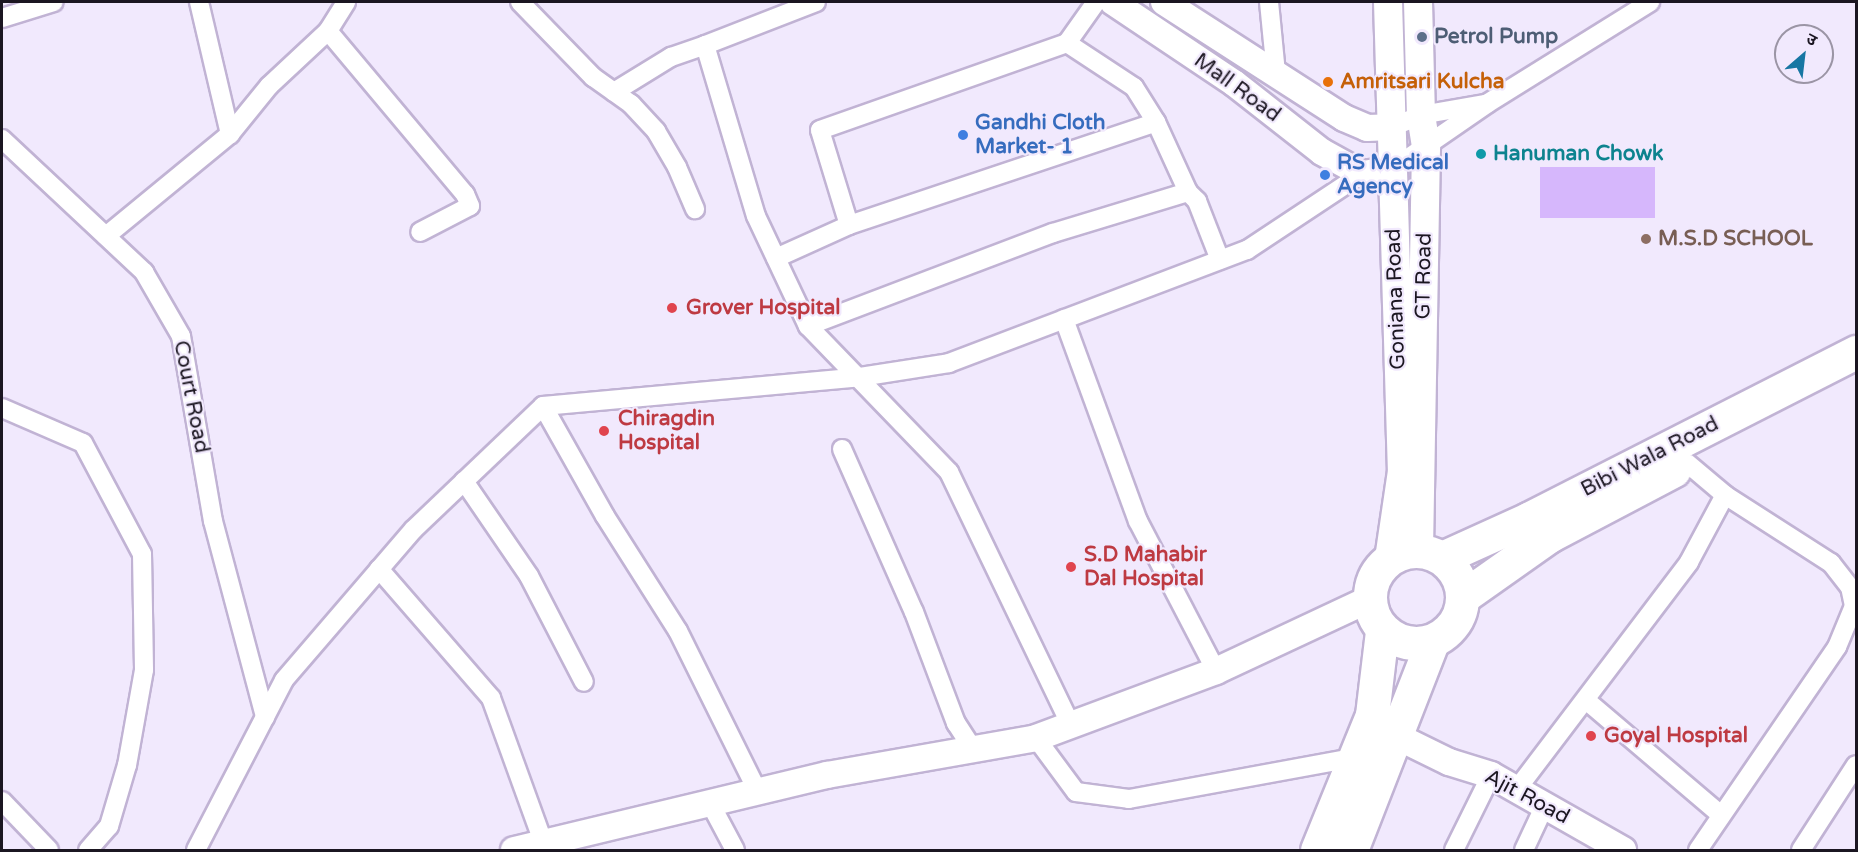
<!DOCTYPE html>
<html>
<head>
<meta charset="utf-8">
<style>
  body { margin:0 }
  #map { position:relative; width:1858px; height:852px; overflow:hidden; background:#f1e9fd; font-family:"Varela Round","Noto Sans Devanagari",sans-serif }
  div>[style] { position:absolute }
  .green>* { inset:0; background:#d6b7fc; transform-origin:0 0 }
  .roads { filter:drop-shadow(2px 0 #c1b3d4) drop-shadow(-2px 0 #c1b3d4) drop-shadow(0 2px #c1b3d4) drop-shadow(0 -2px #c1b3d4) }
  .street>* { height:18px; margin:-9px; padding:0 9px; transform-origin:9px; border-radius:9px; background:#fff }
  .secondary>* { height:26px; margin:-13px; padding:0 13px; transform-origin:13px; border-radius:13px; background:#fff }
  .primary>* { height:28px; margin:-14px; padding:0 14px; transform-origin:14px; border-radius:14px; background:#fff }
  .highway>* { height:33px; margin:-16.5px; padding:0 16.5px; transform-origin:16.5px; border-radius:16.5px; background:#fff }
  .highway>.ring { margin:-16.5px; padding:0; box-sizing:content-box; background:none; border:33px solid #fff; border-radius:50% }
  .dots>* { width:16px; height:16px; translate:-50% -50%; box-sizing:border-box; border:3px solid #f1e9fd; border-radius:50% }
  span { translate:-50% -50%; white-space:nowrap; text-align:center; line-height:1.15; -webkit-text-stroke:4.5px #f1e9fd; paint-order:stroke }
  .service-label { font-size:21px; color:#4e5e75; font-weight:700 }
  .left { translate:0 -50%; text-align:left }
  .food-label { font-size:21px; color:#c56008; font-weight:700 }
  .street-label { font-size:21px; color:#1b1621 }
  .shop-label { font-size:21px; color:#366cbe; font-weight:700 }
  .culture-label { font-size:21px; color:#0d838f; font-weight:700 }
  .education-label { font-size:21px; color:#785e54; font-weight:700 }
  .health-label { font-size:21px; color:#be3a42; font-weight:700 }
  .frame { position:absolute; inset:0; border:3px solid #1b1621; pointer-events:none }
  .north { position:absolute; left:1774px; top:24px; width:60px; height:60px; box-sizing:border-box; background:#f1e9fd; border:2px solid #9b95a5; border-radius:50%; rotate:28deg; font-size:16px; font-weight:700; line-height:24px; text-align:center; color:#1b1621 }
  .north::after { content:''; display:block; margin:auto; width:21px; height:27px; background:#1776a3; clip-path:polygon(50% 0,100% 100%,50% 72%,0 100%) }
</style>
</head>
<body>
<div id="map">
  <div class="green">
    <div style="left:1540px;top:167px;width:115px;height:51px"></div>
  </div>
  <div class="roads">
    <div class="street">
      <div style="left:199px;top:2px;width:136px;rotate:76.8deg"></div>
      <div style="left:520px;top:2px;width:105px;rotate:45.8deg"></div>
      <div style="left:593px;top:77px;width:47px;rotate:35.4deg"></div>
      <div style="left:631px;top:104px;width:37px;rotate:47deg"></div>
      <div style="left:656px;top:131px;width:42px;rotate:59.7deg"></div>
      <div style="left:677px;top:167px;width:46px;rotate:66.8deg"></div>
      <div style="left:816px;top:2px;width:119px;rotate:158.8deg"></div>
      <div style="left:705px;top:45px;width:178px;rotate:73.4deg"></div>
      <div style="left:756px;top:216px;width:122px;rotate:64.7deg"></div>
      <div style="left:808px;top:326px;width:203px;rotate:46deg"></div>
      <div style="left:949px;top:472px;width:282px;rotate:64.3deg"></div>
      <div style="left:1269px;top:2px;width:71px;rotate:84.4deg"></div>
      <div style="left:2px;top:18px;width:54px;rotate:-17.1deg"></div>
      <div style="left:328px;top:31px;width:213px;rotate:50deg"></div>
      <div style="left:465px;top:194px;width:13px;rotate:67deg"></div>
      <div style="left:470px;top:206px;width:56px;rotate:152.5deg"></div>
      <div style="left:1067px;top:43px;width:80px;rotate:33.3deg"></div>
      <div style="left:1134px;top:87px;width:41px;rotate:57.8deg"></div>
      <div style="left:1156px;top:122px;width:77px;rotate:65.4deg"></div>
      <div style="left:1188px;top:192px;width:13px;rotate:45deg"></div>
      <div style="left:1197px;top:201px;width:63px;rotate:68.7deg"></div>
      <div style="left:614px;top:92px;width:67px;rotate:-31.6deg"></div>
      <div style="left:671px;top:57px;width:36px;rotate:-19deg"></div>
      <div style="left:1392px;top:127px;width:31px;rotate:-22deg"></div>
      <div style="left:1421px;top:115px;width:64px;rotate:-9.9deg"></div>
      <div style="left:2px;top:139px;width:195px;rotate:43.1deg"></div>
      <div style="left:144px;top:272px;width:74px;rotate:60deg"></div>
      <div style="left:181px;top:336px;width:188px;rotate:80.2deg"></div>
      <div style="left:213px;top:521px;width:203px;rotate:75.1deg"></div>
      <div style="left:1391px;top:170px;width:118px;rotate:-34.6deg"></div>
      <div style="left:1488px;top:103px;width:191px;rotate:-31.9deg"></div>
      <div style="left:849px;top:225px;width:99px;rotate:-107deg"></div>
      <div style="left:820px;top:130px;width:262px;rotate:-19.4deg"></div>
      <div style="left:1067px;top:43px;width:50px;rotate:-54.7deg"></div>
      <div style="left:106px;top:236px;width:161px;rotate:-39.4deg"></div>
      <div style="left:230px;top:134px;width:62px;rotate:-50.9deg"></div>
      <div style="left:269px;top:86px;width:81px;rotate:-43deg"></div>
      <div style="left:328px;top:31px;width:34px;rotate:-58deg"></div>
      <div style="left:776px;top:258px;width:80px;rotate:-24.3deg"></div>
      <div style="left:849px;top:225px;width:324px;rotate:-18.5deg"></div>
      <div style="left:1064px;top:319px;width:215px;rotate:69.9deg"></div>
      <div style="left:1138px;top:521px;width:169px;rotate:62.5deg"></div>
      <div style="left:808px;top:326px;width:262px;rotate:-20.8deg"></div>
      <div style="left:1053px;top:233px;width:141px;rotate:-16.9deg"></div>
      <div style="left:543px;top:406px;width:126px;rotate:60.6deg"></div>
      <div style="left:605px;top:516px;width:136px;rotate:57.6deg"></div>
      <div style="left:678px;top:631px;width:180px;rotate:63.6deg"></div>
      <div style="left:2px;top:408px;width:88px;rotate:23.4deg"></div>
      <div style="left:83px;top:443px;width:126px;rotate:62deg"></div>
      <div style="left:142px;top:554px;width:116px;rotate:89deg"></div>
      <div style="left:144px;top:670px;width:97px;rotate:100.1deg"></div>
      <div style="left:127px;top:765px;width:64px;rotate:106.4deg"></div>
      <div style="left:109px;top:826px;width:32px;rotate:131deg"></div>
      <div style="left:842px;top:449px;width:178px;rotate:66.2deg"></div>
      <div style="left:914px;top:612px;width:119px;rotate:69.3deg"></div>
      <div style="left:956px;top:723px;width:31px;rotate:57deg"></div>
      <div style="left:1687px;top:463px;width:50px;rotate:40.1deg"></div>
      <div style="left:464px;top:481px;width:115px;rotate:55.6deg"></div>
      <div style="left:529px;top:576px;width:119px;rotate:62.6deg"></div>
      <div style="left:379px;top:569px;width:171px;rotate:49deg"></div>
      <div style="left:491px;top:698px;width:162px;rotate:70.1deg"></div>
      <div style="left:1587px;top:701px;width:175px;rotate:40.4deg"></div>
      <div style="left:1036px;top:738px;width:67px;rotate:53.5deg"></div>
      <div style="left:1076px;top:792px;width:53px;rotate:7.5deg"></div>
      <div style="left:1129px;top:799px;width:228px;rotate:-10.4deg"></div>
      <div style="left:1517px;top:789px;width:285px;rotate:-52.8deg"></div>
      <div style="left:1689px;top:562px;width:76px;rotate:-61.8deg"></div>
      <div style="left:1725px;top:495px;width:126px;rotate:32.7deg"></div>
      <div style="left:1831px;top:563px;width:31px;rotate:52deg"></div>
      <div style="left:1850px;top:587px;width:19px;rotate:78deg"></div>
      <div style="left:1854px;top:606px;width:44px;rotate:112.5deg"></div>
      <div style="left:1837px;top:647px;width:246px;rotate:124.4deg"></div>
      <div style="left:2px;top:801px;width:68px;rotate:46.2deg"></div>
      <div style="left:710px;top:803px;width:53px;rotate:62deg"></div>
      <div style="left:196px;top:850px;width:191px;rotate:-62.6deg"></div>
      <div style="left:284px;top:680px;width:199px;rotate:-49.3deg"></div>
      <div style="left:414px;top:529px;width:178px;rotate:-43.6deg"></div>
      <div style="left:543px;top:406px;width:318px;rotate:-5.2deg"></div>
      <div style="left:860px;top:377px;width:90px;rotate:-8.9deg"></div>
      <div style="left:949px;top:363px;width:319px;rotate:-20.8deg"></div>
      <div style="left:1247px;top:250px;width:138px;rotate:-33.5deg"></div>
      <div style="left:1454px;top:850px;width:84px;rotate:-63.7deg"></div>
      <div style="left:1524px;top:850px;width:50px;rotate:-65deg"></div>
      <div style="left:1801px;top:850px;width:101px;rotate:-57.1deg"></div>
    </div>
    <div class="secondary">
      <div style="left:1113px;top:2px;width:146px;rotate:33.8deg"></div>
      <div style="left:1234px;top:83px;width:112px;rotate:38.1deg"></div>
      <div style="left:1322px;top:152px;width:46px;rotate:28.8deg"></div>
      <div style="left:1362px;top:174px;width:29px;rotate:-8deg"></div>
      <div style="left:1164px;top:2px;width:214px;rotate:32.8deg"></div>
      <div style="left:1344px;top:118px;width:25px;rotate:23deg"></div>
      <div style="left:1367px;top:128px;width:25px;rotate:-2deg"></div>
      <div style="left:1396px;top:736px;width:59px;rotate:26.1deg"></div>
      <div style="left:1449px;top:762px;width:44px;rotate:17.2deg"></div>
      <div style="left:1491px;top:775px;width:152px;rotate:29.6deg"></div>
      <div style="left:514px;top:850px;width:322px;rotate:-13.5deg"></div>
      <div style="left:827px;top:775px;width:212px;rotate:-10deg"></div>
      <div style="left:1036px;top:738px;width:192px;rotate:-20.4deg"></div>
      <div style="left:1216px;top:671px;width:170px;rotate:-25.1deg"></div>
    </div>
    <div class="primary">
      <div style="left:1388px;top:2px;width:469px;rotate:88.3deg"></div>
      <div style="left:1402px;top:471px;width:89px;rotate:98.4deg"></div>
      <div style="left:1418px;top:2px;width:113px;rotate:88.5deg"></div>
      <div style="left:1421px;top:115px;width:33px;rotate:81deg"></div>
      <div style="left:1426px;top:148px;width:402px;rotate:91deg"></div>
    </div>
    <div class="highway">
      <div class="ring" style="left:1370px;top:551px;width:59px;height:59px"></div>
      <div style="left:1442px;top:558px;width:97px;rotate:-24.4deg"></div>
      <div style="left:1530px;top:518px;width:366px;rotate:-27deg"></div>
      <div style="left:1464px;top:596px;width:104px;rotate:-35.2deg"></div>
      <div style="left:1549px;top:536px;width:141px;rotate:-27.8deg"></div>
      <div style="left:1317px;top:850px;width:146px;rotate:-67.8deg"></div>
      <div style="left:1372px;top:715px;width:85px;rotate:-83.2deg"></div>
      <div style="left:1351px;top:850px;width:223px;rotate:-68.7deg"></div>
    </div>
  </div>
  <div class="dots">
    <div style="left:1422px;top:37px;background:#5c6f8a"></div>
    <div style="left:1328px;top:82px;background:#e8710a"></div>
    <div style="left:963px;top:135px;background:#3f7fe0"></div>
    <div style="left:1481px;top:154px;background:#0f9aa8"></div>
    <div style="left:1325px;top:175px;background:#3f7fe0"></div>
    <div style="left:1646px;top:239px;background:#8d6e63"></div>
    <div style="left:672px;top:308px;background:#e0444e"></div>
    <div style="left:604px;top:431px;background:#e0444e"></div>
    <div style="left:1071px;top:567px;background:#e0444e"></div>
    <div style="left:1591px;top:736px;background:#e0444e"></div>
  </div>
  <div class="service-label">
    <span class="left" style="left:1434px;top:37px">Petrol Pump</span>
  </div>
  <div class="food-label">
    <span class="left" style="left:1340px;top:82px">Amritsari Kulcha</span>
  </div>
  <div class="street-label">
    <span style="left:1237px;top:88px;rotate:36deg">Mall Road</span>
    <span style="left:1424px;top:276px;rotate:-89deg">GT Road</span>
    <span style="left:1396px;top:299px;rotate:-92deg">Goniana Road</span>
    <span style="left:191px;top:397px;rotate:79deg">Court Road</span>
    <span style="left:1650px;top:457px;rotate:-27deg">Bibi Wala Road</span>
    <span style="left:1527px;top:797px;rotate:28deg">Ajit Road</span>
  </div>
  <div class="shop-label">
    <span class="left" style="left:975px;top:135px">Gandhi Cloth<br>Market- 1</span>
    <span class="left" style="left:1337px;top:175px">RS Medical<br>Agency</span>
  </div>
  <div class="culture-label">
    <span class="left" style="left:1493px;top:154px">Hanuman Chowk</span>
  </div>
  <div class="education-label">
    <span class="left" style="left:1658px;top:239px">M.S.D SCHOOL</span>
  </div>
  <div class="health-label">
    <span class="left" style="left:686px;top:308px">Grover Hospital</span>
    <span class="left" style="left:618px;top:431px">Chiragdin<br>Hospital</span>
    <span class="left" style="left:1084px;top:567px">S.D Mahabir<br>Dal Hospital</span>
    <span class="left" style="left:1604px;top:736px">Goyal Hospital</span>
  </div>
  <div class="frame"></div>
  <div class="north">उ</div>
</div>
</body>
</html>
